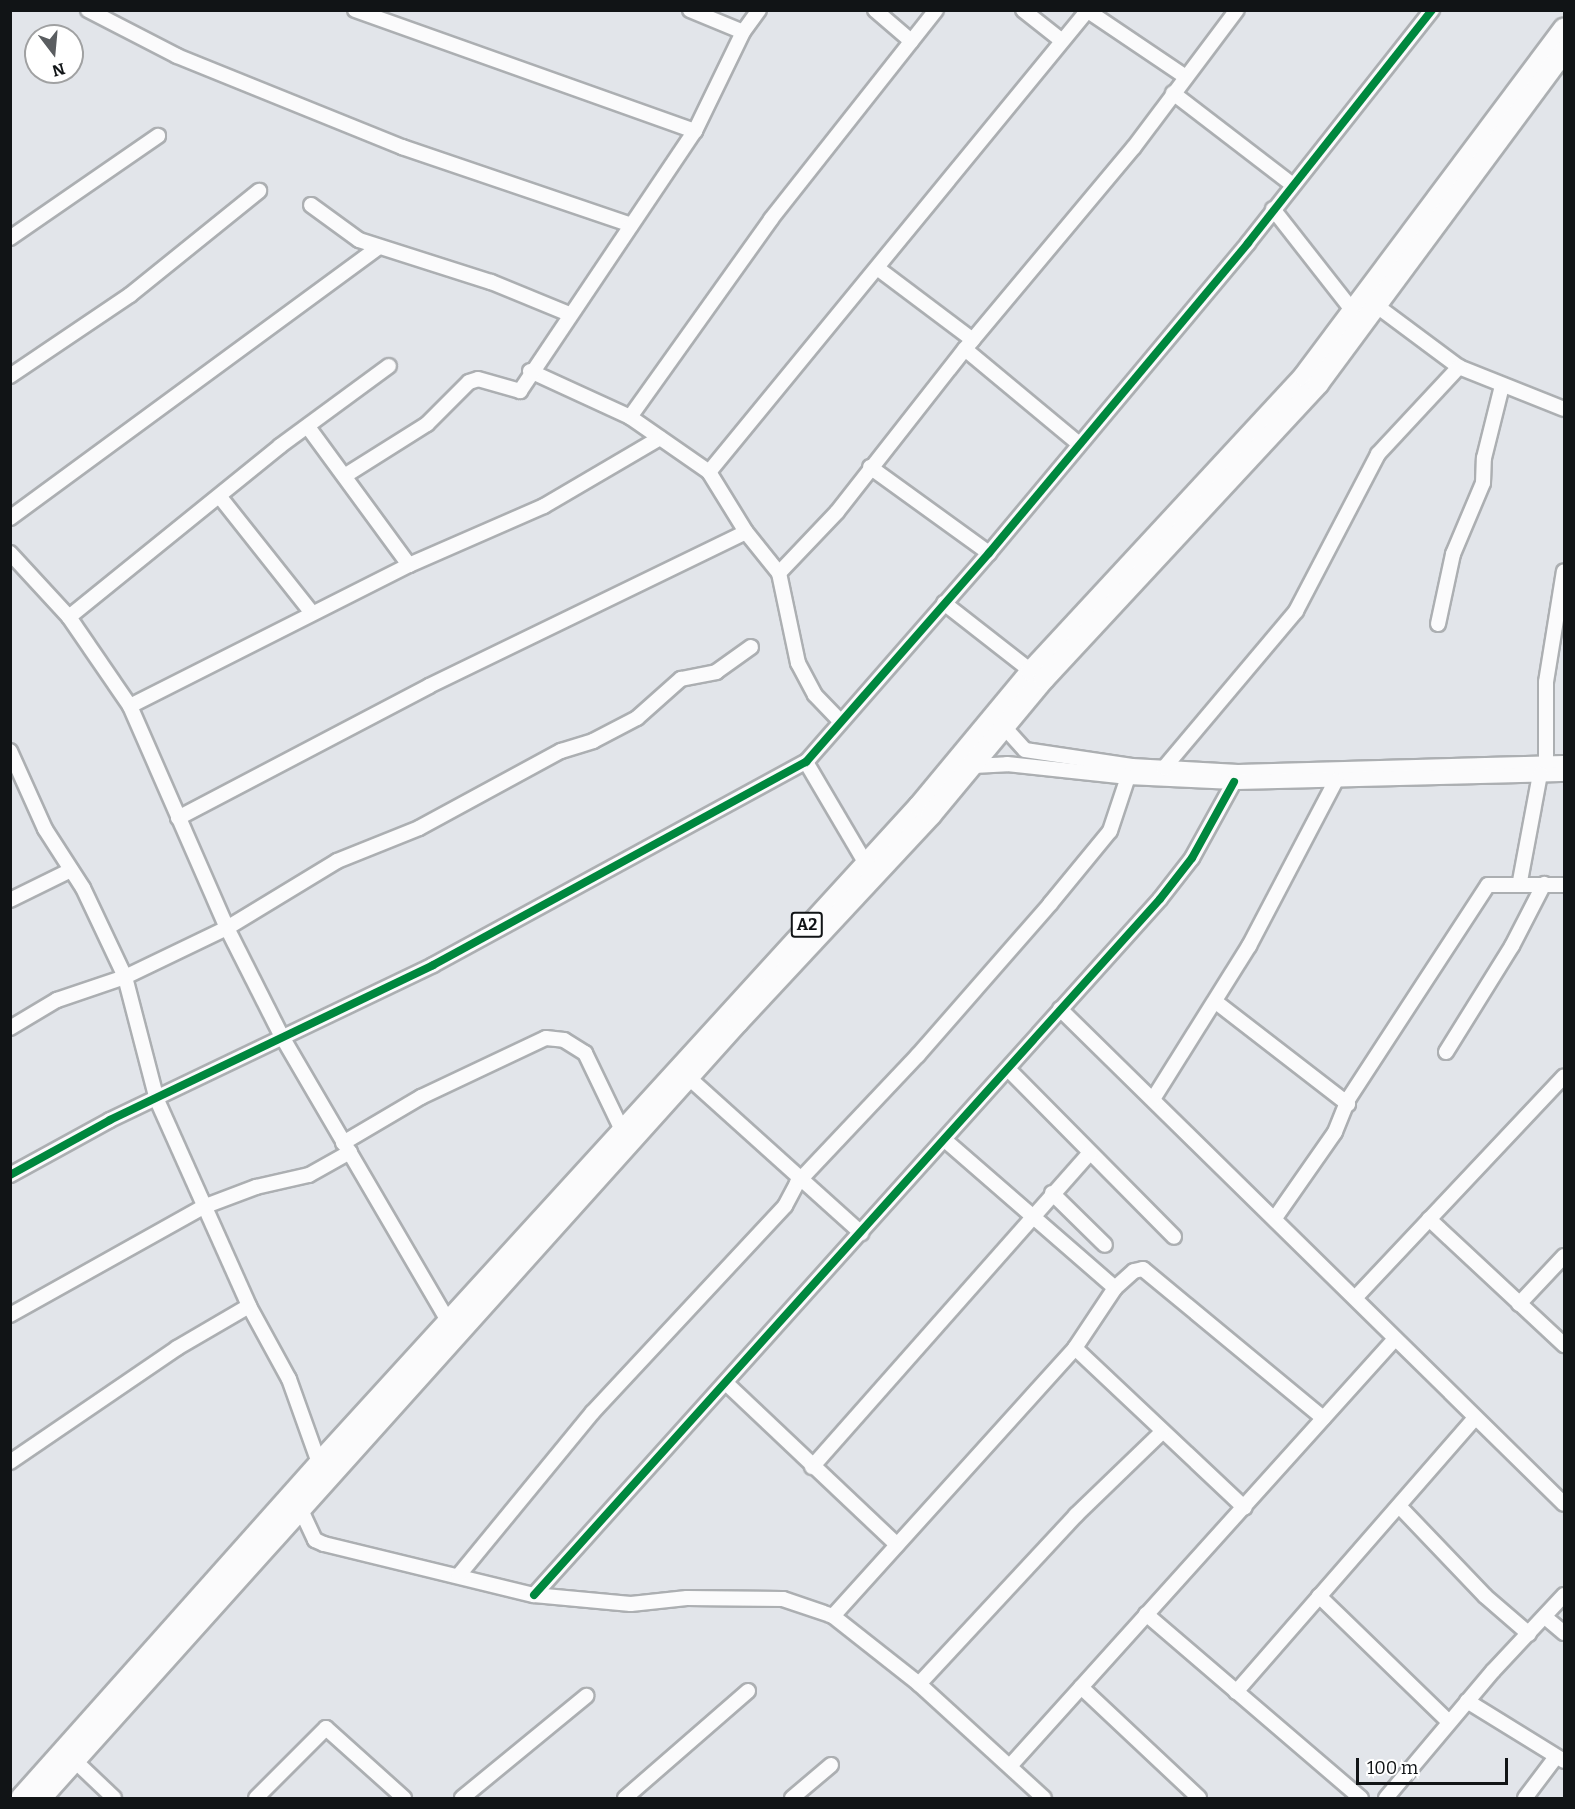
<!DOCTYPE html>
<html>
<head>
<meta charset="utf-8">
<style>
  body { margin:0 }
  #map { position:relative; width:1575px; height:1809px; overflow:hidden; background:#e2e5ea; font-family:Bitter,serif }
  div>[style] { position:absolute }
  .roads { filter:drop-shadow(2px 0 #acafb2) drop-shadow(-2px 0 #acafb2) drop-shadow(0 2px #acafb2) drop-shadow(0 -2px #acafb2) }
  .minor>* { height:14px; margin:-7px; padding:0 7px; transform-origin:7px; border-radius:7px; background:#fbfbfc }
  .highway>* { height:20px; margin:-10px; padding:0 10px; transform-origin:10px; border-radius:10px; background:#fbfbfc }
  .cycleway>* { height:8px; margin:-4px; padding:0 4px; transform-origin:4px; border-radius:4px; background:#00873e }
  span { translate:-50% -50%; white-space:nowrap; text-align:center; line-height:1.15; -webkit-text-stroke:6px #fff; paint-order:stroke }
  .shield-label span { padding:2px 4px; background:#fff; border:2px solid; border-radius:4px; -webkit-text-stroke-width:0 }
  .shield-label { font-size:16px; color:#111416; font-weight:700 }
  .frame { position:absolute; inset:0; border:12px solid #111416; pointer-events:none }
  .north { position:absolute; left:24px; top:24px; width:60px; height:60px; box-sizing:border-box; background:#fff; border:2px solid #a0a1a2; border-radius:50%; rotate:164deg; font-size:16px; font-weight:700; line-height:24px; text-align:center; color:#111416 }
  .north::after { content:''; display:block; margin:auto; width:21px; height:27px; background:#5a5d60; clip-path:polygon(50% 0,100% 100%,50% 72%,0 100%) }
  .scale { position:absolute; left:1356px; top:1758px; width:152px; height:27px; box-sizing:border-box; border:3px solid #111416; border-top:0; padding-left:8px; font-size:18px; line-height:21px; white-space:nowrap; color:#111416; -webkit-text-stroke:4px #fff; paint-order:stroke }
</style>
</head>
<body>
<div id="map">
  <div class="roads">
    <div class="minor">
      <div style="left:88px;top:10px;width:100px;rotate:27.3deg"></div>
      <div style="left:177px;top:56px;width:243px;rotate:22deg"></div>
      <div style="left:402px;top:147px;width:242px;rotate:18.8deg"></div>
      <div style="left:355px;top:10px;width:361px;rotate:19.6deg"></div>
      <div style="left:690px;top:10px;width:57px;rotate:22.5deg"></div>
      <div style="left:875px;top:10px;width:48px;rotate:40.7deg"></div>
      <div style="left:1023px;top:10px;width:48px;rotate:38.3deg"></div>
      <div style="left:1088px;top:11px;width:118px;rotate:34deg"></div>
      <div style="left:1173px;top:93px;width:151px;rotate:37.5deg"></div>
      <div style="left:311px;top:205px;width:59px;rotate:36.1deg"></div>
      <div style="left:359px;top:240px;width:139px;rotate:17.7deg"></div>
      <div style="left:491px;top:282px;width:84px;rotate:22.3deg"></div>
      <div style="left:1273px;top:209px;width:130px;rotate:51.9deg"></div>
      <div style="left:10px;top:238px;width:180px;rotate:-34.6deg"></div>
      <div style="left:880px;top:270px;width:116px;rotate:37deg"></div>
      <div style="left:1369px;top:300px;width:112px;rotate:36.7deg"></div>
      <div style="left:1459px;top:367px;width:113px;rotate:21.8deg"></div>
      <div style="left:965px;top:349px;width:148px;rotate:39.8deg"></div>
      <div style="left:530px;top:371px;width:110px;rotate:24.7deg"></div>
      <div style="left:630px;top:417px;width:96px;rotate:34.8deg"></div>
      <div style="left:709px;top:472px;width:70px;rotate:58.3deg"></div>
      <div style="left:746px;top:532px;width:53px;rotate:51.2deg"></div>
      <div style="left:779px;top:573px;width:92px;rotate:78.1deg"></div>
      <div style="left:798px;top:663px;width:36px;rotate:62deg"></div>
      <div style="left:815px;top:695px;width:37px;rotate:46deg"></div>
      <div style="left:10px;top:376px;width:145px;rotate:-34deg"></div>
      <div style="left:130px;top:295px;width:166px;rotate:-38.9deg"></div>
      <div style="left:630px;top:417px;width:243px;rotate:-54.5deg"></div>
      <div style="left:771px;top:219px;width:266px;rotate:-51.7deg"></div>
      <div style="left:308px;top:427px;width:171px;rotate:53.8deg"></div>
      <div style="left:870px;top:467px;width:147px;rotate:35.9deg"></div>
      <div style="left:709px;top:472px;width:598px;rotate:-50.64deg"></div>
      <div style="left:346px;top:475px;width:96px;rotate:-32.2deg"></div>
      <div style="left:427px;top:424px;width:59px;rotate:-45deg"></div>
      <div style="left:469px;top:382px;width:9px;rotate:-18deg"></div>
      <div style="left:478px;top:379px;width:44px;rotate:15.9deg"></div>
      <div style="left:520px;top:391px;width:313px;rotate:-56.1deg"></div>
      <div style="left:695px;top:131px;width:110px;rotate:-64.1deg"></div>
      <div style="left:743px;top:32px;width:27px;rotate:-54deg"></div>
      <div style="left:220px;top:497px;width:147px;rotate:51.6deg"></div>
      <div style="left:10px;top:518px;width:458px;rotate:-36.3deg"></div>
      <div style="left:10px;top:553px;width:87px;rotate:47.3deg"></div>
      <div style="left:69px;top:617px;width:108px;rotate:55.6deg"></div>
      <div style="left:130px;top:706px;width:242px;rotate:66.4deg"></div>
      <div style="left:227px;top:928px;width:120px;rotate:63.2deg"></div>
      <div style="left:281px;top:1035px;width:331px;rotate:59.7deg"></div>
      <div style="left:779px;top:573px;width:84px;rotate:-46.4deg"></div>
      <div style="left:837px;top:512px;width:207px;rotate:-51.9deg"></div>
      <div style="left:965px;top:349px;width:263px;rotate:-50.1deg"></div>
      <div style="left:1134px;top:147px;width:171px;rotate:-53.1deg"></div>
      <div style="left:944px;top:603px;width:110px;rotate:38deg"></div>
      <div style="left:69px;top:617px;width:272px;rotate:-39deg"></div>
      <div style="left:280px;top:446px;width:135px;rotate:-36.3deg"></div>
      <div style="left:1438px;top:624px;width:72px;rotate:-77.9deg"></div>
      <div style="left:1453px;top:554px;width:77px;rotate:-67.1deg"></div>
      <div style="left:1483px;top:483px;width:25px;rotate:-88deg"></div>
      <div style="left:1484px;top:458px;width:74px;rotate:-76deg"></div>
      <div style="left:130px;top:706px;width:313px;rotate:-26.8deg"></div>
      <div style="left:409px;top:565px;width:147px;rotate:-23.6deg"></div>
      <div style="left:544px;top:506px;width:134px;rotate:-30.4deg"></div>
      <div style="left:1006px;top:729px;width:28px;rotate:48deg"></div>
      <div style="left:1025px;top:750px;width:108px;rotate:8.5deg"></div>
      <div style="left:1132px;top:766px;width:106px;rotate:3.2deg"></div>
      <div style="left:1238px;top:772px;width:326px;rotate:-1.6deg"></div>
      <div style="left:10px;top:751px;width:85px;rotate:65.8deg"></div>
      <div style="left:45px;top:829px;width:70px;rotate:57.2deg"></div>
      <div style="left:83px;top:888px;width:98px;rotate:64.7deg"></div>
      <div style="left:125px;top:977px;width:127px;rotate:75.4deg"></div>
      <div style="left:157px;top:1100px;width:226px;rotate:65.9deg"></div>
      <div style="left:249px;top:1306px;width:83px;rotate:61.3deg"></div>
      <div style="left:289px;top:1379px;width:89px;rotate:70.3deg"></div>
      <div style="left:806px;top:762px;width:116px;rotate:59.5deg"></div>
      <div style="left:1546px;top:763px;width:81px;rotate:-90deg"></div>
      <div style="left:1546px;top:682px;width:112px;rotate:-80.8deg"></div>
      <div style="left:974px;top:766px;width:33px;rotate:-3deg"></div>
      <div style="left:1007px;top:764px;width:122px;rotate:6.1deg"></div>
      <div style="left:1128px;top:777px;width:106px;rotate:2.7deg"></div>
      <div style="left:1234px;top:782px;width:330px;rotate:-1.4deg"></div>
      <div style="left:1164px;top:768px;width:205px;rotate:-49.9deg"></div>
      <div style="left:1296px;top:611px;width:177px;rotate:-62.4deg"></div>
      <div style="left:1378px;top:454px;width:119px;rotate:-47deg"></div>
      <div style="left:178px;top:818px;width:284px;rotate:-27.7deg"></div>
      <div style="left:429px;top:686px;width:352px;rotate:-25.9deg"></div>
      <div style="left:1520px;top:881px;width:109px;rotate:-79.4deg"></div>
      <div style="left:10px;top:900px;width:68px;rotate:-26.2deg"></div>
      <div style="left:1216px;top:1002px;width:167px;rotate:37.7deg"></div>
      <div style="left:1060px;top:1009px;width:706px;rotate:44.48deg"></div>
      <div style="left:10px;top:1028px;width:55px;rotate:-30.8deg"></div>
      <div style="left:57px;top:1000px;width:72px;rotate:-18.7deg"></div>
      <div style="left:125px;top:977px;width:113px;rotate:-25.7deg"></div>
      <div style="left:227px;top:928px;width:129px;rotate:-31.3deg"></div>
      <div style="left:337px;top:861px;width:88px;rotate:-21.9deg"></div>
      <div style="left:419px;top:828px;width:162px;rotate:-28.5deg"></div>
      <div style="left:561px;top:751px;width:34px;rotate:-17deg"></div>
      <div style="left:593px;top:741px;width:50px;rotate:-27.6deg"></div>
      <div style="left:637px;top:718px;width:59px;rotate:-41.6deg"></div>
      <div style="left:681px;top:679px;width:36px;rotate:-11deg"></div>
      <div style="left:716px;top:672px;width:43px;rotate:-35.5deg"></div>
      <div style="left:1446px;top:1052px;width:125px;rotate:-58.1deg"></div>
      <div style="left:1512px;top:946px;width:70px;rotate:-62.7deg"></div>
      <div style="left:1008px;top:1069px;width:236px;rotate:45.3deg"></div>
      <div style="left:689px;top:1078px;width:232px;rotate:42deg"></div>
      <div style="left:1153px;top:1099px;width:181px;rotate:-57.9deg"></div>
      <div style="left:1249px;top:946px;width:187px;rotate:-62.3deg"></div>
      <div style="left:946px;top:1141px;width:224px;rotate:41deg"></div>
      <div style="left:1115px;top:1288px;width:72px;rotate:123.7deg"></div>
      <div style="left:1075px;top:1348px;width:233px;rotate:43.3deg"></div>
      <div style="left:343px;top:1143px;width:91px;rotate:-30.5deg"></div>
      <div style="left:421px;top:1097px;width:138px;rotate:-25.3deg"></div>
      <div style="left:546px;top:1038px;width:18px;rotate:6deg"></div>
      <div style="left:564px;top:1040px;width:25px;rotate:32deg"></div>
      <div style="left:585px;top:1053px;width:85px;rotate:64.3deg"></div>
      <div style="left:10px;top:1175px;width:114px;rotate:-28.8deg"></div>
      <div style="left:110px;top:1120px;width:358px;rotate:-25.6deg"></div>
      <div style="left:433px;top:965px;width:425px;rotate:-28.6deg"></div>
      <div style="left:806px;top:762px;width:278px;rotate:-48.8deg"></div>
      <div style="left:989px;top:553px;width:404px;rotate:-50.1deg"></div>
      <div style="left:1248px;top:243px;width:297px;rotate:-51.7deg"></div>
      <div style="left:1052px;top:1193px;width:74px;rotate:44.5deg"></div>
      <div style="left:1275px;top:1218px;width:105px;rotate:-55.1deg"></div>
      <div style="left:1335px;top:1132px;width:37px;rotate:-68deg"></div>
      <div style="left:1349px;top:1098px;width:254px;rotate:-56.9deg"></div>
      <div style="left:1488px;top:885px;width:76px"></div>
      <div style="left:1429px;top:1219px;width:185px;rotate:43deg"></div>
      <div style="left:1115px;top:1288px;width:25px;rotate:-42deg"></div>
      <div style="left:1134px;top:1271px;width:9px;rotate:-13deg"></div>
      <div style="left:1143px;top:1269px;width:234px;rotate:39.6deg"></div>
      <div style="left:1356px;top:1297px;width:303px;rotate:-46.7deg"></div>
      <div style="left:1519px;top:1304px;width:66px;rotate:-46.8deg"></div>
      <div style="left:10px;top:1315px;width:221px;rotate:-29.2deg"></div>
      <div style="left:203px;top:1207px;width:57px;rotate:-20.7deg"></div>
      <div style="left:256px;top:1187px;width:54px;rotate:-12.8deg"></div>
      <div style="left:309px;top:1175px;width:47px;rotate:-29.3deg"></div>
      <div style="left:727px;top:1384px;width:234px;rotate:43.4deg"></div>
      <div style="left:10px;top:1462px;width:202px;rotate:-34.3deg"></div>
      <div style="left:177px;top:1348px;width:83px;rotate:-30.3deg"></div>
      <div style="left:812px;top:1467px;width:419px;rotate:-48.5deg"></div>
      <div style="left:1400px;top:1507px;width:123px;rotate:46.3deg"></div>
      <div style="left:1485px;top:1596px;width:58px;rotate:40.8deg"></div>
      <div style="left:301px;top:1510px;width:33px;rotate:65deg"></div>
      <div style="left:315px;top:1540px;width:10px;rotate:24deg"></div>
      <div style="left:324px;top:1544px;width:216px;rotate:13.7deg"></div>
      <div style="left:534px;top:1595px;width:97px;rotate:5.3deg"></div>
      <div style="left:631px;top:1604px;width:56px;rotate:-6.1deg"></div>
      <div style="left:687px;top:1598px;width:96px;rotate:0.6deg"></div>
      <div style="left:783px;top:1599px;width:53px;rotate:18.8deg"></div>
      <div style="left:833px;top:1616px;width:110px;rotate:38.3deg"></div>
      <div style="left:919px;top:1684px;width:169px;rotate:42.4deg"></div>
      <div style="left:459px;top:1575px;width:210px;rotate:-50.6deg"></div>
      <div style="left:592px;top:1413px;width:283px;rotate:-47deg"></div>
      <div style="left:785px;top:1206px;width:26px;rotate:-62deg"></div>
      <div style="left:797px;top:1183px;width:176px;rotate:-46.6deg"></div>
      <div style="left:918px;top:1055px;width:201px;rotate:-48.8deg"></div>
      <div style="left:1050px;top:904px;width:94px;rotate:-50.6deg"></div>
      <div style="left:1110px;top:831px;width:57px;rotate:-71.6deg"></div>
      <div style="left:534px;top:1595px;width:936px;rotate:-48.03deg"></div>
      <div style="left:1160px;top:899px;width:52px;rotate:-52deg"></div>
      <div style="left:1192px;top:858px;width:87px;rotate:-61.1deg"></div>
      <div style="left:1319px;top:1596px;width:181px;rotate:44.1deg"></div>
      <div style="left:1146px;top:1614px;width:283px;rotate:40.6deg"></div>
      <div style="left:833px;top:1616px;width:361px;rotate:-47.9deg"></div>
      <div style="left:1545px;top:1617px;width:25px;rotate:40deg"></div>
      <div style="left:919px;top:1684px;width:231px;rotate:-47.1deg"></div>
      <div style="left:1076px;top:1515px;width:118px;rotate:-44deg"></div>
      <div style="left:1081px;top:1687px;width:162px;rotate:43.2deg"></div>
      <div style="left:1236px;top:1692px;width:364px;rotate:-48.9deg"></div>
      <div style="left:1467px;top:1701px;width:114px;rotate:31.7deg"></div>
      <div style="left:74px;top:1760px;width:55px;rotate:43.5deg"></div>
      <div style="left:1010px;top:1766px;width:574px;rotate:-47.97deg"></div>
      <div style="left:256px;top:1798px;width:99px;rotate:-45deg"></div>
      <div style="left:326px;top:1728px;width:105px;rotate:41.9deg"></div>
      <div style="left:462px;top:1798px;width:161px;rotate:-39.4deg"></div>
      <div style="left:625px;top:1798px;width:163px;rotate:-41deg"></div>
      <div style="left:792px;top:1798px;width:51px;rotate:-40.2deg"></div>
      <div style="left:1386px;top:1798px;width:166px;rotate:-49.9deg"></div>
      <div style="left:1493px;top:1671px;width:104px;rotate:-46.9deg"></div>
      <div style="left:1525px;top:1798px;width:51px;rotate:-52.9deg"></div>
    </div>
    <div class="highway">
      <div style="left:21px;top:1798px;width:448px;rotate:-48.3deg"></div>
      <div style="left:319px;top:1463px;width:890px;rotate:-47.6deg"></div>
      <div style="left:919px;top:806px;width:175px;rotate:-50.3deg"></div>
      <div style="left:1031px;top:671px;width:402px;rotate:-47.2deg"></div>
      <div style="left:1304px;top:376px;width:434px;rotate:-53.2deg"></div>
      <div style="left:41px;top:1798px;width:1043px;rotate:-48.07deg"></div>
      <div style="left:738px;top:1022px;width:283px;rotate:-47deg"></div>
      <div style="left:931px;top:815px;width:177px;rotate:-50.3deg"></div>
      <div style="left:1044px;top:679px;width:403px;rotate:-47.1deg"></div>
      <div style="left:1318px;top:384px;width:413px;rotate:-53.5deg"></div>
    </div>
  </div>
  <div class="cycleway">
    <div style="left:10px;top:1175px;width:114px;rotate:-28.8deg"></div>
    <div style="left:110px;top:1120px;width:358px;rotate:-25.6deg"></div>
    <div style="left:433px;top:965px;width:425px;rotate:-28.6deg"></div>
    <div style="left:806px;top:762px;width:278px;rotate:-48.8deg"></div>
    <div style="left:989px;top:553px;width:404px;rotate:-50.1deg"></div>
    <div style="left:1248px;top:243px;width:297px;rotate:-51.7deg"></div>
    <div style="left:534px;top:1595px;width:936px;rotate:-48.03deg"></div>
    <div style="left:1160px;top:899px;width:52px;rotate:-52deg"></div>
    <div style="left:1192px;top:858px;width:87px;rotate:-61.1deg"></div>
  </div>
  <div class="shield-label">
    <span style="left:807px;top:925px">A2</span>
  </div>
  <div class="frame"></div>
  <div class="north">N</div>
  <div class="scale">100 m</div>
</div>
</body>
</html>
